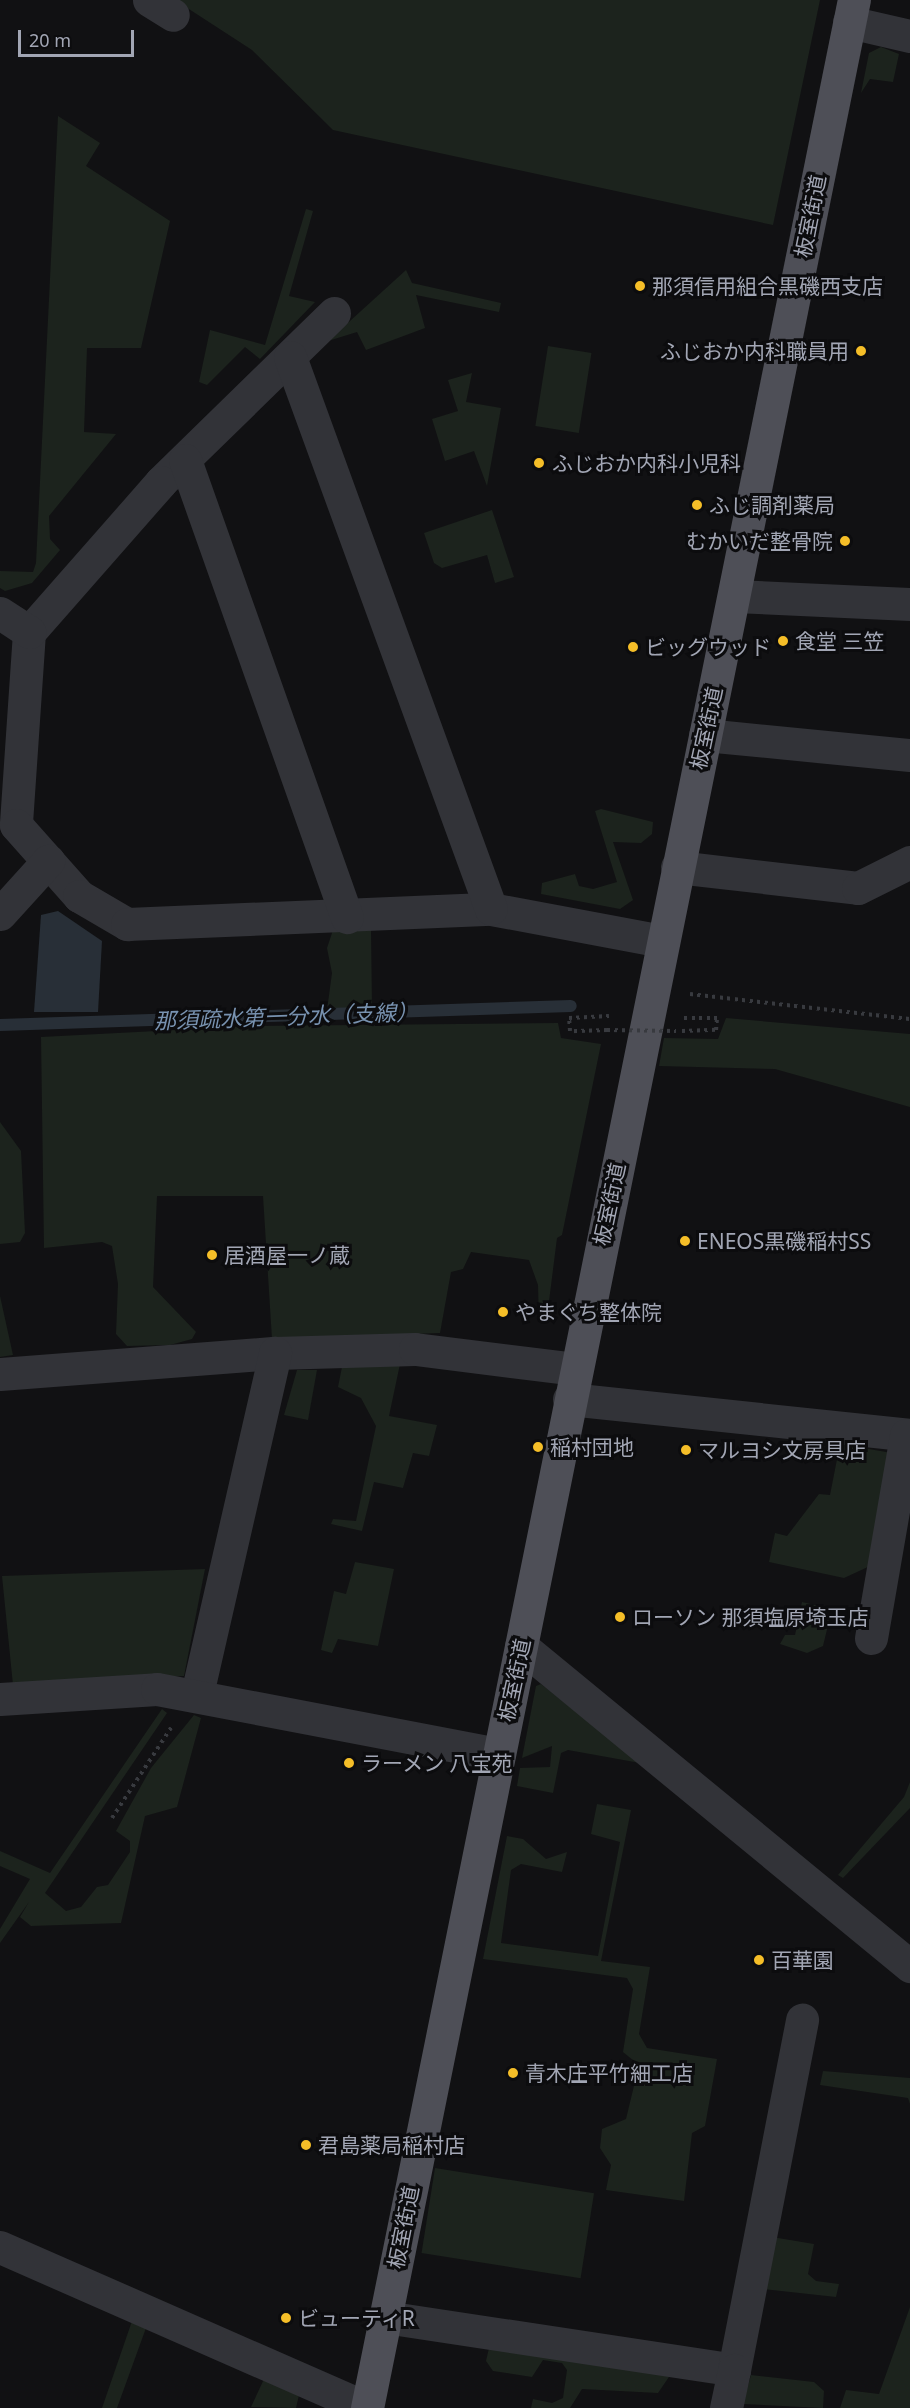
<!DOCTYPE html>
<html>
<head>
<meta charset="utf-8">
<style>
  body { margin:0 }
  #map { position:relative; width:910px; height:2408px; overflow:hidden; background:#111113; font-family:"Noto Sans","Noto Sans JP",sans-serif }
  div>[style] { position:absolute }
  .green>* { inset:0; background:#1c231d; transform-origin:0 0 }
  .water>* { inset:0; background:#282f37 }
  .stream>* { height:12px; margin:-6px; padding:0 6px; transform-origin:6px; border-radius:6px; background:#282f37 }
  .path>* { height:4px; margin-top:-2px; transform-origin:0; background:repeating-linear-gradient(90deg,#383a3f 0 3px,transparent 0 7.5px) }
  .minor>* { height:33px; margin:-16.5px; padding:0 16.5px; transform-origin:16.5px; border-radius:16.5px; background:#323338 }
  .major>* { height:33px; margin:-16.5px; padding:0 16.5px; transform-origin:16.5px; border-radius:16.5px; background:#4e4f57 }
  .path-bridge>* { height:4px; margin-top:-2px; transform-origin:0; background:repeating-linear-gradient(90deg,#383a3f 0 3px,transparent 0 7.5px) }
  .dots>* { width:16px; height:16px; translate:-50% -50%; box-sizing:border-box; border:3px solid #0c0c0e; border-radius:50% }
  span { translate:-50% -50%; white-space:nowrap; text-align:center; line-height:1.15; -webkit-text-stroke:6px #0c0c0e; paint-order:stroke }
  .street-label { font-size:21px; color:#a2a6b4 }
  .poi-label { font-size:21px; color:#a2a6b4 }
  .left { translate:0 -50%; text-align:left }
  .right { translate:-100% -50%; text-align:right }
  .water-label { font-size:22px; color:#7892b0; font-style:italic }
  .scale { position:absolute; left:18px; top:30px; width:116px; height:27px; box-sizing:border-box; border:3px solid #a2a6b4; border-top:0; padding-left:8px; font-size:18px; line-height:21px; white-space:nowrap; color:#a2a6b4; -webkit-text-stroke:4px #0c0c0e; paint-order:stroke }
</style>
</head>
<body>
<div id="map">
  <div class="green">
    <div style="clip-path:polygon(175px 0,820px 0,773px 225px,333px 130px,252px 50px)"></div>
    <div style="clip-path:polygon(881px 47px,899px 54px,893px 82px,870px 79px,861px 93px,869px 53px)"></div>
    <div style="clip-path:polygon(58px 116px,100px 143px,86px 166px,170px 221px,141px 348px,87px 348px,84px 432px,116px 434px,49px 516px,50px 539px,60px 550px,32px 583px,5px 591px,0 588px,0 571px,33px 572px,36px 563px)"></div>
    <div style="clip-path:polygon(306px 209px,313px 211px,289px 296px,315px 302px,260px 359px,245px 347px,207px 385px,199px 382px,210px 330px,265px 345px)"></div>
    <div style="clip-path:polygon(406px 270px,412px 283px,501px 303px,499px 312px,416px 295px,425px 328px,366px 350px,357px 332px,328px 341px)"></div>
    <div style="left:548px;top:346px;width:44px;height:81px;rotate:9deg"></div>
    <div style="clip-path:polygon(472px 373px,466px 402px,501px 408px,487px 486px,474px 451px,445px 461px,432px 419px,458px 411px,448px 380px)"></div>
    <div style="clip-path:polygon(492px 510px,514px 577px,495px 583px,487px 555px,442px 568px,434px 563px,424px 533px)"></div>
    <div style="clip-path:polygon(601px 809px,653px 822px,652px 834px,641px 843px,613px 842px,633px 900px,620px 909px,541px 894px,542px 883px,575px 874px,579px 886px,593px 889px,617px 882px,595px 811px)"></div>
    <div style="clip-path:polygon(371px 928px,372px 1008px,327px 1010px,332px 973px,327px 948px,333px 930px)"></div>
    <div style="clip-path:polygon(726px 1018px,910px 1034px,910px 1107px,775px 1069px,659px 1066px,664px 1038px,718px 1039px)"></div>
    <div style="clip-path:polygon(558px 1023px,561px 1038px,601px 1044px,562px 1235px,557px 1238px,547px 1317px,539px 1322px,538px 1285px,529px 1260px,471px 1252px,463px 1269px,451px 1272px,440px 1333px,272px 1339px,263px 1196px,157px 1196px,153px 1287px,196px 1332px,192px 1339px,170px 1345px,127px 1346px,116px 1334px,118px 1284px,112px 1246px,102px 1242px,44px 1248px,41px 1037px,253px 1026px)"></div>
    <div style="clip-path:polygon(0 1122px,21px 1151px,25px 1233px,20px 1242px,0 1244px)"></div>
    <div style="clip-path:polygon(0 1296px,13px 1355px,0 1357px)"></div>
    <div style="clip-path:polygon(400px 1364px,389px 1416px,437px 1425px,429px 1456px,413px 1453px,403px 1488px,374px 1482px,362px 1531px,331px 1524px,333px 1519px,356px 1521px,376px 1426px,361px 1398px,338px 1387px,342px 1367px)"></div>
    <div style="clip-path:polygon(297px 1370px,317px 1370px,308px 1420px,284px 1415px)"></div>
    <div style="clip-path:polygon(840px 1444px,892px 1453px,870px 1566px,844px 1578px,769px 1562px,775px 1533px,787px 1536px,819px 1494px,830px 1495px)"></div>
    <div style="clip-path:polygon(355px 1562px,394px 1569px,378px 1646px,338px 1639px,332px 1653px,321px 1650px,334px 1591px,346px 1594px)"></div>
    <div style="clip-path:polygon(205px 1569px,184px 1676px,13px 1685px,2px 1576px)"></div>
    <div style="clip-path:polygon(802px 1602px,832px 1609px,823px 1646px,807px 1653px,780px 1644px,785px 1635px,795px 1635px)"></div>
    <div style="clip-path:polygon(541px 1684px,640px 1763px,568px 1750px,561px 1753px,553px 1793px,517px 1786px,520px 1768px,550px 1767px,552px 1746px,522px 1758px,536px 1686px)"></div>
    <div style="clip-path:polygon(162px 1709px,167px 1713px,45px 1893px,66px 1911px,81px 1907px,97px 1887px,108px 1885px,130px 1852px,130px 1841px,116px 1831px,151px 1768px,194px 1715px,201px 1718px,177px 1807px,145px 1816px,121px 1923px,31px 1926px,20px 1917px,29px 1902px,0 1943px,0 1929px,30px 1879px,0 1866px,0 1851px,50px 1873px)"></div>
    <div style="clip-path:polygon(910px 1782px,910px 1808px,843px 1878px,838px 1875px,904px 1797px)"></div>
    <div style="clip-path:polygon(597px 1804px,631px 1810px,601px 1961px,650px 1967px,639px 2034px,647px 2048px,717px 2059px,705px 2126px,692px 2133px,684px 2201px,606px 2190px,611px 2165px,600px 2148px,602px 2129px,626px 2119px,639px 2065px,623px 2052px,633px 1989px,627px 1978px,483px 1959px,507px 1836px,523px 1839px,546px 1859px,567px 1852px,562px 1872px,521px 1864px,511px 1870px,501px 1943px,598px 1956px,620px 1842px,591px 1834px)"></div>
    <div style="clip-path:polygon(823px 2071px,910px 2078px,910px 2104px,908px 2098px,820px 2085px)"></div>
    <div style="left:435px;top:2168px;width:161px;height:86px;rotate:9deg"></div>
    <div style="clip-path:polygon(772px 2237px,814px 2244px,808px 2274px,816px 2281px,839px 2284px,836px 2297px,763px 2289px)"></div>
    <div style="clip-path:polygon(910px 2307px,910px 2408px,840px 2408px,846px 2390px,879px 2394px)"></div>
    <div style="clip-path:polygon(132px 2321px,146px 2328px,117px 2408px,102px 2408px)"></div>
    <div style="clip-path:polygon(490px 2344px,673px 2371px,658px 2393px,582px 2389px,570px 2408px,531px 2408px,533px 2399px,552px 2403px,563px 2398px,567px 2370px,562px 2363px,543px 2360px,532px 2377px,493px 2371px,486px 2361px)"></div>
    <div style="clip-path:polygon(751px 2375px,814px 2382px,824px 2391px,823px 2408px,743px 2404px)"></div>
    <div style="clip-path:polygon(264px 2379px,299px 2395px,296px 2408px,251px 2407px)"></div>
  </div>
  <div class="water">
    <div style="clip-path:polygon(58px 911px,102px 941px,98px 1012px,34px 1012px,41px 915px)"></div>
  </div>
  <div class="stream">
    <div style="left:0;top:1025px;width:571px;rotate:-1.91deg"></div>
  </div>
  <div class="path">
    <div style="left:690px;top:994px;width:221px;rotate:6.5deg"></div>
    <div style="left:607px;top:1030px;width:37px;rotate:178deg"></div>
    <div style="left:570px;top:1031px;width:13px;rotate:-94deg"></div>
    <div style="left:569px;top:1018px;width:40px;rotate:-2.9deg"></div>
    <div style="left:682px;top:1031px;width:34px;rotate:-2deg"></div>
    <div style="left:716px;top:1030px;width:12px;rotate:-85deg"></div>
    <div style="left:717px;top:1018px;width:33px;rotate:180deg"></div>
    <div style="left:112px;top:1818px;width:108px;rotate:-56.8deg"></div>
  </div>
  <div class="minor">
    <div style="left:149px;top:0;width:28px;rotate:32deg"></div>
    <div style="left:849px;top:22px;width:63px;rotate:12.9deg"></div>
    <div style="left:334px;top:313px;width:242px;rotate:135.7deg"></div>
    <div style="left:161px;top:482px;width:200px;rotate:131.3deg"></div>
    <div style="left:29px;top:632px;width:193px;rotate:93.9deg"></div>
    <div style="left:16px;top:825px;width:95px;rotate:48.4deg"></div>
    <div style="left:79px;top:896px;width:56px;rotate:30.3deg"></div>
    <div style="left:127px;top:924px;width:364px;rotate:-2.4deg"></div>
    <div style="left:491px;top:909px;width:174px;rotate:10.6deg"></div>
    <div style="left:290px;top:357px;width:587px;rotate:69.99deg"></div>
    <div style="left:185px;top:460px;width:485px;rotate:70.5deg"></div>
    <div style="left:734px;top:596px;width:176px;rotate:2.6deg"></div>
    <div style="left:0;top:613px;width:35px;rotate:33deg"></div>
    <div style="left:705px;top:735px;width:206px;rotate:5.6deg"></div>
    <div style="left:677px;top:867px;width:182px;rotate:6.6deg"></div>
    <div style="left:858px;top:888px;width:58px;rotate:-26.6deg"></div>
    <div style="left:0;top:914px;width:72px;rotate:-47.8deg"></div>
    <div style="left:0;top:1374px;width:276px;rotate:-4.4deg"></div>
    <div style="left:275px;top:1353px;width:140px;rotate:-1.6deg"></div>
    <div style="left:415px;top:1349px;width:161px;rotate:7.1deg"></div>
    <div style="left:569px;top:1399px;width:343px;rotate:6deg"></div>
    <div style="left:871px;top:1638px;width:206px;rotate:-80.2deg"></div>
    <div style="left:521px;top:1646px;width:504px;rotate:39.44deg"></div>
    <div style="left:197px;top:1694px;width:350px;rotate:-77.1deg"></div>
    <div style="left:0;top:1699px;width:157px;rotate:-3.6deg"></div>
    <div style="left:157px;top:1689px;width:348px;rotate:10.8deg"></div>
    <div style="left:0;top:2247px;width:401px;rotate:23.7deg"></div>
    <div style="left:385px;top:2317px;width:353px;rotate:8.6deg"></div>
    <div style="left:734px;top:2370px;width:357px;rotate:-79deg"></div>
    <div style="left:726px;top:2408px;width:39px;rotate:-78deg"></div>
  </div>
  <div class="major">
    <div style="left:367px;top:2408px;width:2457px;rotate:-78.57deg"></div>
  </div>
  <div class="path-bridge">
    <div style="left:607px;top:1030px;width:69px;rotate:0.8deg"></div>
  </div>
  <div class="dots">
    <div style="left:640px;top:286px;background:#f5be28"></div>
    <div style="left:861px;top:351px;background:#f5be28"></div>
    <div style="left:539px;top:463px;background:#f5be28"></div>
    <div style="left:697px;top:505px;background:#f5be28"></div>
    <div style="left:845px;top:541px;background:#f5be28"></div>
    <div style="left:783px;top:641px;background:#f5be28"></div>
    <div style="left:633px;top:647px;background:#f5be28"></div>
    <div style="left:685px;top:1241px;background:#f5be28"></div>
    <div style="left:212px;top:1255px;background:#f5be28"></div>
    <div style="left:503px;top:1312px;background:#f5be28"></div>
    <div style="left:538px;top:1447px;background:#f5be28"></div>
    <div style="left:686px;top:1450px;background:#f5be28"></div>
    <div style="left:620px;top:1617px;background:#f5be28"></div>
    <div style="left:349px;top:1763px;background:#f5be28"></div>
    <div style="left:759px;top:1960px;background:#f5be28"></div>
    <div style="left:513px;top:2073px;background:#f5be28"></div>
    <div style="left:306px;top:2145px;background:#f5be28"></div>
    <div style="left:286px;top:2318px;background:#f5be28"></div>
  </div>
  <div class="street-label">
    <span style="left:810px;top:216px;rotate:-79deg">板室街道</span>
    <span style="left:706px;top:728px;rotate:-78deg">板室街道</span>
    <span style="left:609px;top:1204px;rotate:-78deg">板室街道</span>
    <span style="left:514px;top:1680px;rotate:-78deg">板室街道</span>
    <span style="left:403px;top:2227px;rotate:-79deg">板室街道</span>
  </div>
  <div class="poi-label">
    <span class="left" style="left:652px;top:286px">那須信用組合黒磯西支店</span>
    <span class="right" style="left:849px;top:351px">ふじおか内科職員用</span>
    <span class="left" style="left:552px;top:463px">ふじおか内科小児科</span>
    <span class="left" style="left:709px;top:505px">ふじ調剤薬局</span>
    <span class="right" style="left:833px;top:541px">むかいだ整骨院</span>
    <span class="left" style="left:795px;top:641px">食堂 三笠</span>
    <span class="left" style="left:645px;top:647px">ビッグウッド</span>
    <span class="left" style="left:697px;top:1241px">ENEOS黒磯稲村SS</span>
    <span class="left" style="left:224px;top:1255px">居酒屋一ノ蔵</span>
    <span class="left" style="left:515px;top:1312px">やまぐち整体院</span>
    <span class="left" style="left:550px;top:1447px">稲村団地</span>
    <span class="left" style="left:698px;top:1450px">マルヨシ文房具店</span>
    <span class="left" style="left:632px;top:1617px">ローソン 那須塩原埼玉店</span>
    <span class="left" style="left:361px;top:1763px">ラーメン 八宝苑</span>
    <span class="left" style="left:771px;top:1960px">百華園</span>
    <span class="left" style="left:525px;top:2073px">青木庄平竹細工店</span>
    <span class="left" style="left:318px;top:2145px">君島薬局稲村店</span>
    <span class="left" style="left:298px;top:2318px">ビューティR</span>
  </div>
  <div class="water-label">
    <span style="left:286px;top:1016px;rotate:-2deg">那須疏水第一分水（支線）</span>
  </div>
  <div class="scale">20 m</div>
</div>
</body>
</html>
